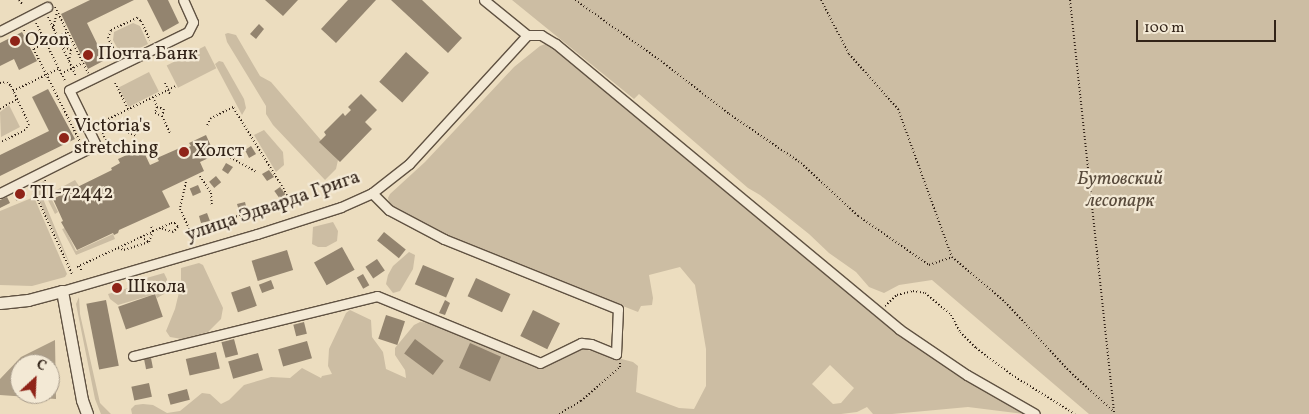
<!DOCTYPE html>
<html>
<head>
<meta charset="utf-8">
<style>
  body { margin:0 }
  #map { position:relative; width:1309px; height:414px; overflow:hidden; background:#ecddbf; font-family:Vollkorn,serif }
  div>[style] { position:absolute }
  .green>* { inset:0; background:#ccbda3; transform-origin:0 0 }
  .water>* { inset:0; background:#ad9e86 }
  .building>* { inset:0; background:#93846f; transform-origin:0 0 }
  .path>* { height:2px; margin-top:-1px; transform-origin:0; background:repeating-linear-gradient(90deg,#322318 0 1px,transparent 0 3.5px) }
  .roads { filter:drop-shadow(1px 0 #605242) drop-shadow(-1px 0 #605242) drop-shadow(0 1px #605242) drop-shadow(0 -1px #605242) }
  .minor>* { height:9px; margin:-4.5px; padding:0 4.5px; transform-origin:4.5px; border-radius:4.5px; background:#f3e9d5 }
  .tertiary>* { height:11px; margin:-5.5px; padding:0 5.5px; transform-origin:5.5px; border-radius:5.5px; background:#f3e9d5 }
  .dots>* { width:14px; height:14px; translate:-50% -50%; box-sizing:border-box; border:2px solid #f3e9d5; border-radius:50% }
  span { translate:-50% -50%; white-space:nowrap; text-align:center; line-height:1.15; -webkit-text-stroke:4.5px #f3e9d5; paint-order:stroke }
  .poi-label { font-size:19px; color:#322318 }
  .left { translate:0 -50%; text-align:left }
  .park-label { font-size:19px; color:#584a3b; font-style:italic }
  .street-label { font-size:19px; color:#322318 }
  .north { position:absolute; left:10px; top:354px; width:50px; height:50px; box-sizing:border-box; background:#f3e9d5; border:1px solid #a69a89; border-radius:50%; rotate:25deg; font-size:14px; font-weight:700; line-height:20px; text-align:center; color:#322318 }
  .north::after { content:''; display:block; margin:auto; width:18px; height:22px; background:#8f2418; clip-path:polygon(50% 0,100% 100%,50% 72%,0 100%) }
  .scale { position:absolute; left:1136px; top:20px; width:140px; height:22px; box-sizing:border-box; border:2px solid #322318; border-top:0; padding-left:6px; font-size:15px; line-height:18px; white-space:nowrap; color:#322318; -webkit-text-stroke:4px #f3e9d5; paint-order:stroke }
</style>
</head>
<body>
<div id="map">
  <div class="green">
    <div style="clip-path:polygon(512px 0,1309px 0,1309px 414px,1089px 414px,932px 280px,899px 285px,884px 293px,869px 287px,856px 272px,829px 253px,809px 234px,760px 195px,748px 188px,639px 94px,634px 99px)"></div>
    <div style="clip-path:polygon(133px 23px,140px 26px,148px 44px,122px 57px,113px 40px,114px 32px)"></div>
    <div style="clip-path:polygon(228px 33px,236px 35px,260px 76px,271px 82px,338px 160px,336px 169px,325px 180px,273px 125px,266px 114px,266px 106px,227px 42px,225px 34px)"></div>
    <div style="clip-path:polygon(evenodd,548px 43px,878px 317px,910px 341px,1024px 414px,968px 407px,892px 414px,873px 414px,867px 407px,857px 412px,841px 414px,132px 414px,131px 409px,135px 405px,143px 404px,153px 405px,167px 413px,180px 411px,202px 393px,210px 394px,221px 404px,229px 400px,244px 385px,271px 377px,290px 378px,302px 368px,321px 378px,322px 376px,332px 374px,328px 366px,329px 349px,346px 313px,350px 310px,371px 320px,372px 337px,383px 352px,386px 369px,406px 378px,405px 370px,395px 355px,395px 348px,414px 325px,420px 322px,431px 323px,450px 328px,529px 365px,543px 364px,584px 349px,633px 362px,638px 366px,636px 392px,679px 408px,694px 409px,706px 386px,706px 349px,695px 285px,680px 267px,649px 275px,653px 298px,652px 305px,641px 306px,638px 312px,444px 235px,390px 206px,388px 198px,390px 194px,425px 162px,514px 67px,540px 46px,548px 43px,830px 365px,854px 388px,841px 403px,833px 404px,812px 384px,830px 365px)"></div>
    <div style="left:205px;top:46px;width:25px;height:43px;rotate:63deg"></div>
    <div style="clip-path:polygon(219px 61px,223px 62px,244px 99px,246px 108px,242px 115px,215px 64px)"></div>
    <div style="left:149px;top:72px;width:22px;height:34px;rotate:63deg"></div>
    <div style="clip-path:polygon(9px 105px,20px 127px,1px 137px,0 112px)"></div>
    <div style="clip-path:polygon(264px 130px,283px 152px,284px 165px,276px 172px,254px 135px)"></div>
    <div style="clip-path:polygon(75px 180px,79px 186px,51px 198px,58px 212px,55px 214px,48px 200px,49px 194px)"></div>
    <div style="clip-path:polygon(44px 181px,47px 188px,44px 193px,44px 201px,72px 269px,32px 186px)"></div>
    <div style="clip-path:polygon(34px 197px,67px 274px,65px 277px,32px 286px,0 285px,0 211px)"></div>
    <div style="clip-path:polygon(333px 222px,338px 231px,337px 241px,326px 247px,318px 247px,312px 244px,313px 227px)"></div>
    <div style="clip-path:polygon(65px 228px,76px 251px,113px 234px,115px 239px,76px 255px,62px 229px)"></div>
    <div style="clip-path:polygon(409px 252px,415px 255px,413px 269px,400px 291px,393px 293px,386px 284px,388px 275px,393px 266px)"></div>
    <div style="clip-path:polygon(199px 263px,203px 265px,223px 308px,221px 319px,208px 332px,182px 339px,170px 337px,166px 331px,175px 309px,181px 284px,181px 268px)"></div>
    <div style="clip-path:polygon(164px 273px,167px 279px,167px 287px,164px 294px,157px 298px,155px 294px,118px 305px,110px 299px,108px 294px,138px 285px,143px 279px)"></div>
    <div style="clip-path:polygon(79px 297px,80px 314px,100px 403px,111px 414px,101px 414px,95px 399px,76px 304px)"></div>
  </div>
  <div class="water">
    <div style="clip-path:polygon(evenodd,55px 340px,56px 399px,0 395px,0 379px,21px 357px,55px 340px,20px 364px,50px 364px,50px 394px,20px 394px,20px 364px)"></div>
  </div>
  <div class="building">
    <div style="clip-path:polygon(90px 0,134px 0,87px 23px,105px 60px,88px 69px,61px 14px)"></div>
    <div style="clip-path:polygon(147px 0,168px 0,179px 23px,163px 32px)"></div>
    <div style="clip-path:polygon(265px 0,298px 0,283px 16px)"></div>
    <div style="clip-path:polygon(348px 0,376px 0,336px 43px,321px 29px)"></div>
    <div style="clip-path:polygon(391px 0,422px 0,462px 38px,448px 53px)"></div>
    <div style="clip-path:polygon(259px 24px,264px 29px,256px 39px,250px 34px)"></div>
    <div style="clip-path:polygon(22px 32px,37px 61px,19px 70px,14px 59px,0 66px,0 43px)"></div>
    <div style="left:406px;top:52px;width:31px;height:40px;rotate:42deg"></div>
    <div style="clip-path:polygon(48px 89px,75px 139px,0 176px,0 155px,49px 131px,32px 97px)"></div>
    <div style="clip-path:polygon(361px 94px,377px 110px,365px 122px,372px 129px,340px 162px,319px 142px,326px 135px,324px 132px,343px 113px,345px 116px,351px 110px,348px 107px)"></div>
    <div style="clip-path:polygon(206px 135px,215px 155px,200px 162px,204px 171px,162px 191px,170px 207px,119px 230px,118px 233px,114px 235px,113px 233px,77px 250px,61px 222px,63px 221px,53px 199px,112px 170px,111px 168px,120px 163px,118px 159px,142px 148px,150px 165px,159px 161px,157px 158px,182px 147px,183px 150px,191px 146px,189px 143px)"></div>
    <div style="clip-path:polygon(251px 146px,256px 154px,249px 158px,245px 150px)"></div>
    <div style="clip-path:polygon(226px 163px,233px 167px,228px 174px,222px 170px)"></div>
    <div style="clip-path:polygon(269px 170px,274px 177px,267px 181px,262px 174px)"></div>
    <div style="left:216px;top:176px;width:8px;height:9px;rotate:50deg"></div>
    <div style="left:198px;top:185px;width:8px;height:9px;rotate:67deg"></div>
    <div style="left:280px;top:187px;width:9px;height:7px;rotate:54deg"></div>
    <div style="left:24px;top:189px;width:7px;height:12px;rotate:63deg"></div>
    <div style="clip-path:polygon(7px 197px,10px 203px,0 208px,0 200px)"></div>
    <div style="clip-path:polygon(245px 202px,247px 210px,239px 211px,237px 204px)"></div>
    <div style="clip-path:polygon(207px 213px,210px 221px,201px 223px,199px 216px)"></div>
    <div style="left:384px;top:232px;width:28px;height:11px;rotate:39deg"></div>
    <div style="left:342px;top:247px;width:26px;height:32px;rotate:61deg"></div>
    <div style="left:287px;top:250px;width:21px;height:37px;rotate:73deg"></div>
    <div style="left:377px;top:259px;width:14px;height:14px;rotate:56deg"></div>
    <div style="left:423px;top:265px;width:34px;height:21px;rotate:23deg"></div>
    <div style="left:363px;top:274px;width:13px;height:7px;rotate:61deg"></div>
    <div style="left:476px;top:278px;width:38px;height:20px;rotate:25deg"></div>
    <div style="left:271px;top:280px;width:9px;height:13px;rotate:69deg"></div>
    <div style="left:250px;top:286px;width:21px;height:20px;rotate:71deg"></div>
    <div style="left:155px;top:294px;width:24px;height:39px;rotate:71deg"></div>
    <div style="left:106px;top:300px;width:67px;height:20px;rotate:79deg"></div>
    <div style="clip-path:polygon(445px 300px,450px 303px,445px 315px,439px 313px)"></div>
    <div style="left:533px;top:310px;width:30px;height:29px;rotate:26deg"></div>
    <div style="left:386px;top:315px;width:20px;height:25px;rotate:18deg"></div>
    <div style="left:304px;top:322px;width:12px;height:11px;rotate:76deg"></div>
    <div style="left:234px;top:339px;width:16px;height:13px;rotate:75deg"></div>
    <div style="left:415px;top:339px;width:36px;height:18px;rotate:37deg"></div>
    <div style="left:307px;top:341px;width:18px;height:30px;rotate:74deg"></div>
    <div style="left:470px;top:343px;width:34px;height:27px;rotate:24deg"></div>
    <div style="left:216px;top:352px;width:17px;height:31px;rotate:77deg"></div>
    <div style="left:258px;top:353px;width:18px;height:31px;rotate:74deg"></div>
    <div style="left:151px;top:358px;width:10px;height:7px;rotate:79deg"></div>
    <div style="left:149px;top:383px;width:14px;height:18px;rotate:78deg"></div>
    <div style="left:187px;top:389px;width:11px;height:20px;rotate:75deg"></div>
  </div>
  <div class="path">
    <div style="left:19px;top:0;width:6px;rotate:51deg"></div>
    <div style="left:575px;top:0;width:105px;rotate:35.3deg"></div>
    <div style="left:661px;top:61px;width:86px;rotate:37.9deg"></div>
    <div style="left:729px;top:114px;width:87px;rotate:34.2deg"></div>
    <div style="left:801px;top:163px;width:78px;rotate:42.9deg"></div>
    <div style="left:858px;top:216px;width:86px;rotate:34.6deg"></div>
    <div style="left:929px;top:265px;width:24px;rotate:-19deg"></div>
    <div style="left:821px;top:0;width:61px;rotate:62.6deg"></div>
    <div style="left:849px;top:54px;width:74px;rotate:48.3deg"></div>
    <div style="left:898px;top:109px;width:158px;rotate:70deg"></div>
    <div style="left:952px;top:257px;width:70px;rotate:40.3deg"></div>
    <div style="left:1005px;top:302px;width:96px;rotate:47.1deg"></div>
    <div style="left:1070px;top:372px;width:57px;rotate:42.1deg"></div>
    <div style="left:1070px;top:0;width:416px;rotate:83.9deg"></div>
    <div style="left:55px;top:7px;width:74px;rotate:63.4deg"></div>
    <div style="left:48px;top:17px;width:65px;rotate:64.6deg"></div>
    <div style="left:36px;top:23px;width:65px;rotate:63.4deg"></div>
    <div style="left:53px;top:29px;width:17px;rotate:-77deg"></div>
    <div style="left:24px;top:30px;width:127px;rotate:63.4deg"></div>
    <div style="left:61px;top:45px;width:11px;rotate:27deg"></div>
    <div style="left:71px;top:50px;width:11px;rotate:100deg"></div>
    <div style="left:34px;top:49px;width:37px;rotate:-27deg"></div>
    <div style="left:118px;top:57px;width:21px;rotate:-118deg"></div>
    <div style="left:108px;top:38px;width:9px;rotate:-69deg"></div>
    <div style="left:111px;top:30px;width:29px;rotate:-25deg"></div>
    <div style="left:137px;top:18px;width:5px;rotate:37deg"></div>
    <div style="left:141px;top:21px;width:21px;rotate:65deg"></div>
    <div style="left:61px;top:74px;width:25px;rotate:-27deg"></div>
    <div style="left:0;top:83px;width:7px;rotate:-8deg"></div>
    <div style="left:7px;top:82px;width:6px;rotate:45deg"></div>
    <div style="left:11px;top:86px;width:42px;rotate:64.7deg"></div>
    <div style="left:29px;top:124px;width:7px;rotate:124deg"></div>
    <div style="left:25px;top:130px;width:28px;rotate:153deg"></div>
    <div style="left:115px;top:83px;width:29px;rotate:63deg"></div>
    <div style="left:165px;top:83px;width:12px;rotate:66deg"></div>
    <div style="left:13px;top:91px;width:50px;rotate:-26.1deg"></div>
    <div style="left:153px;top:97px;width:11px;rotate:68deg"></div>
    <div style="left:157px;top:107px;width:6px;rotate:108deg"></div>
    <div style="left:155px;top:113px;width:8px;rotate:23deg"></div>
    <div style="left:162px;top:116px;width:19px;rotate:65deg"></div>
    <div style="left:157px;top:107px;width:7px;rotate:16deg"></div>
    <div style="left:164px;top:109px;width:7px;rotate:106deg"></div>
    <div style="left:0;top:109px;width:20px;rotate:-30deg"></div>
    <div style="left:102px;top:122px;width:82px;rotate:-25.9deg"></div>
    <div style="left:96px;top:124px;width:6px;rotate:-18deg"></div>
    <div style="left:102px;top:122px;width:37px;rotate:22deg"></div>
    <div style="left:97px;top:124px;width:28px;rotate:60deg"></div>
    <div style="left:224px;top:154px;width:37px;rotate:29deg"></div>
    <div style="left:200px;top:176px;width:20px;rotate:57deg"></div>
    <div style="left:211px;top:193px;width:13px;rotate:86deg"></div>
    <div style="left:45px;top:180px;width:10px;rotate:61deg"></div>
    <div style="left:186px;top:182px;width:28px;rotate:103deg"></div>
    <div style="left:180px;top:209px;width:29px;rotate:65deg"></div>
    <div style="left:32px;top:187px;width:96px;rotate:65.3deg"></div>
    <div style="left:189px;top:230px;width:106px;rotate:-15.9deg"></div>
    <div style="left:291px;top:201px;width:110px;rotate:-121.7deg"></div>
    <div style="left:233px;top:107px;width:25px;rotate:153deg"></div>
    <div style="left:211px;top:118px;width:9px;rotate:117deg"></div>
    <div style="left:141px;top:237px;width:9px;rotate:32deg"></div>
    <div style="left:118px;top:248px;width:6px;rotate:18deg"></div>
    <div style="left:124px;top:250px;width:26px;rotate:-18deg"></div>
    <div style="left:149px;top:242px;width:12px;rotate:-70deg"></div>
    <div style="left:153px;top:231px;width:5px;rotate:-112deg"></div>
    <div style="left:79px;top:266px;width:6px;rotate:59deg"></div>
    <div style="left:77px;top:267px;width:104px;rotate:-25.1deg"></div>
    <div style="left:171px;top:223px;width:4px"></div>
    <div style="left:175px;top:223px;width:5px;rotate:53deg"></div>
    <div style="left:178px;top:227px;width:7px;rotate:135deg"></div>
    <div style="left:173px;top:232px;width:14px;rotate:-163deg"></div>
    <div style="left:885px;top:306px;width:16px;rotate:-43deg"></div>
    <div style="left:897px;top:295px;width:16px;rotate:-14deg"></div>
    <div style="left:913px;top:291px;width:12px;rotate:9deg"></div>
    <div style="left:925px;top:293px;width:34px;rotate:40deg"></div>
    <div style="left:951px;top:315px;width:19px;rotate:62deg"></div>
    <div style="left:960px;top:332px;width:23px;rotate:45deg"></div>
    <div style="left:976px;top:348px;width:45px;rotate:36.9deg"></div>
    <div style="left:1012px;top:375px;width:74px;rotate:31.8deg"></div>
    <div style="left:559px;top:414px;width:26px;rotate:-31deg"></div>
    <div style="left:581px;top:401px;width:52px;rotate:-41.1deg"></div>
    <div style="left:620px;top:367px;width:5px;rotate:-90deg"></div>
  </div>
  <div class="roads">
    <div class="minor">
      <div style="left:484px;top:0;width:55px;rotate:39.1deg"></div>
      <div style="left:0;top:31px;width:53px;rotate:-27.1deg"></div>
      <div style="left:527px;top:35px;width:14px"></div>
      <div style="left:541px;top:35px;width:17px;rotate:31deg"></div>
      <div style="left:556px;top:44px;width:446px;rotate:39.7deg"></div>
      <div style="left:899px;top:329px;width:82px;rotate:34.1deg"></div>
      <div style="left:967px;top:375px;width:78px;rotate:29.8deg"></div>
      <div style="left:0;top:193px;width:107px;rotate:-26.6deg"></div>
      <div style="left:96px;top:145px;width:61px;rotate:-116.1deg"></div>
      <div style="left:69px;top:90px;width:132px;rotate:-26deg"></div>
      <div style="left:188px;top:32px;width:11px;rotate:-63deg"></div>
      <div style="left:193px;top:22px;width:24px;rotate:-114deg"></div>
      <div style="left:62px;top:291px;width:203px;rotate:-16.3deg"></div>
      <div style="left:257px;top:234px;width:88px;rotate:-17.8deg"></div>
      <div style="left:341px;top:207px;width:34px;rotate:-24deg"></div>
      <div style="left:372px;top:193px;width:47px;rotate:-38.1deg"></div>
      <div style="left:409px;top:164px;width:175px;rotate:-47.5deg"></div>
      <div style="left:133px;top:356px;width:251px;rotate:-13.8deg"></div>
      <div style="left:377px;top:296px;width:176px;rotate:22.3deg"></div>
      <div style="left:540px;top:363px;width:46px;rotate:-26deg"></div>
      <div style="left:581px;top:343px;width:10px;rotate:6deg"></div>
      <div style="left:591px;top:344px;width:27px;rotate:22deg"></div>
      <div style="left:616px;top:354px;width:45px;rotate:-87.5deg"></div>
      <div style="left:618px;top:309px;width:188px;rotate:-158.1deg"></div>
      <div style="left:444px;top:239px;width:62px;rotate:-152.2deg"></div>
      <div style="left:389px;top:210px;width:24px;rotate:-135deg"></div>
    </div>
    <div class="tertiary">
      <div style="left:0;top:303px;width:28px;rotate:-6deg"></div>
      <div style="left:28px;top:300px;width:35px;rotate:-15deg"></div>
      <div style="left:62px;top:291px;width:111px;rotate:79.6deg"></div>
      <div style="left:82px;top:400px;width:15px;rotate:70deg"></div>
    </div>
  </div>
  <div class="dots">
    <div style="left:15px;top:41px;background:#8f2418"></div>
    <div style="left:88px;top:55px;background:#8f2418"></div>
    <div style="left:64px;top:138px;background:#8f2418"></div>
    <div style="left:184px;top:152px;background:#8f2418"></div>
    <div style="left:20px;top:194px;background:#8f2418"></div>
    <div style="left:117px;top:288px;background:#8f2418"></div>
  </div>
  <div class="poi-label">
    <span class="left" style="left:25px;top:41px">Ozon</span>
    <span class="left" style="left:98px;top:55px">Почта Банк</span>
    <span class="left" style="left:74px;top:138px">Victoria's<br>stretching</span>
    <span class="left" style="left:194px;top:152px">Холст</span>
    <span class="left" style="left:30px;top:194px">ТП-72442</span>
    <span class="left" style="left:127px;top:288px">Школа</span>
  </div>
  <div class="park-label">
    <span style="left:1120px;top:191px">Бутовский<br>лесопарк</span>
  </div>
  <div class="street-label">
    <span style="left:273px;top:207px;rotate:-19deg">улица Эдварда Грига</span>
  </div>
  <div class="north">С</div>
  <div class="scale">100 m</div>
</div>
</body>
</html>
